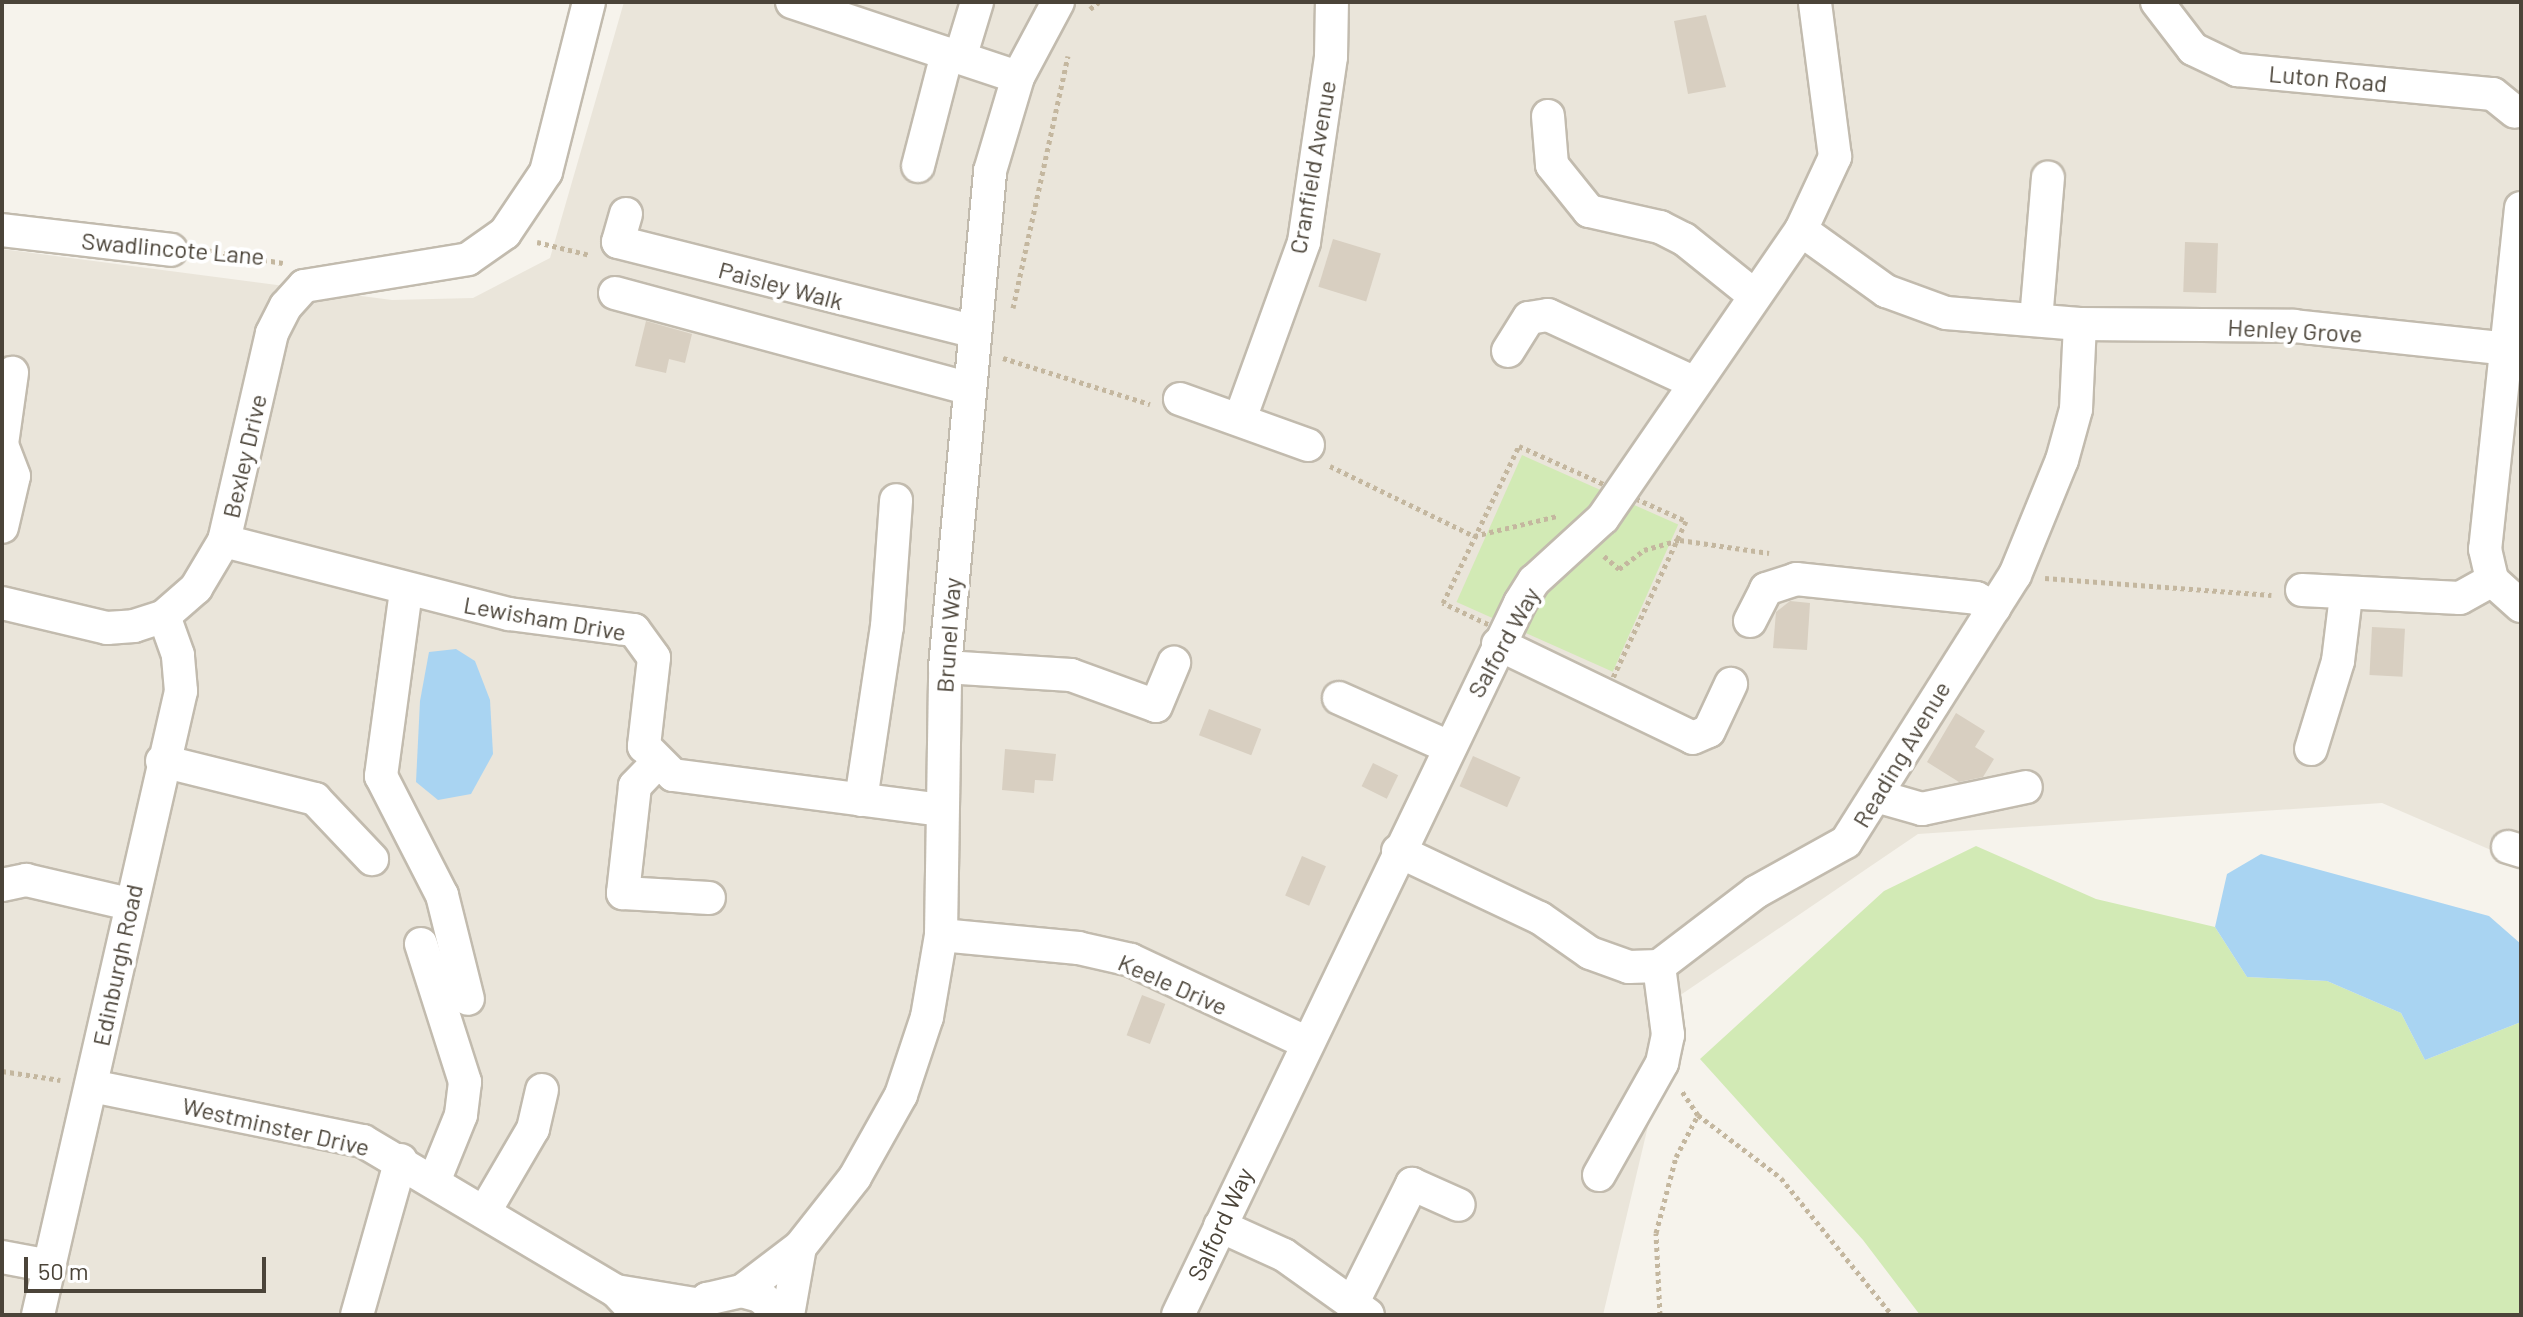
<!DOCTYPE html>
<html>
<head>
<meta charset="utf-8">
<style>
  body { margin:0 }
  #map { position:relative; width:2523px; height:1317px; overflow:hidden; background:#f6f3ec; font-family:Barlow,sans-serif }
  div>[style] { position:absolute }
  .residential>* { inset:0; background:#eae5da }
  .green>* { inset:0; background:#d2eab5; transform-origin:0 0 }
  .water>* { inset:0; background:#a9d4f2 }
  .building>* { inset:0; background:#d8cfc1; transform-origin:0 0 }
  .path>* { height:5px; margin-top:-2.5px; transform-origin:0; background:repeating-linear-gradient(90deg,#c4b79f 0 4px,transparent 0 8px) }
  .roads { filter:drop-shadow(2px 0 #c2bbae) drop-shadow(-2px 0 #c2bbae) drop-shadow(0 2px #c2bbae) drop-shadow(0 -2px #c2bbae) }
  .minor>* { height:32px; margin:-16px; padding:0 16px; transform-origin:16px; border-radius:16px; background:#fff }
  span { translate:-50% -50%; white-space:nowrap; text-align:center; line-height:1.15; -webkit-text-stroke:8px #fff; paint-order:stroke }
  .street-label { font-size:24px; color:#4b4439 }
  .frame { position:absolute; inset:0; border:4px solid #4b4439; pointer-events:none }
  .scale { position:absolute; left:24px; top:1257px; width:242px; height:36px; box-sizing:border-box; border:4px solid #4b4439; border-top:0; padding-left:10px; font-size:24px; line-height:28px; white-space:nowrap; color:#4b4439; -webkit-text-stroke:6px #fff; paint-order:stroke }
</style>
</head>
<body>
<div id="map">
  <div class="residential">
    <div style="clip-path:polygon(624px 2px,2521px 2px,2521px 863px,2382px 803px,1918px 834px,1679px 996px,1603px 1315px,2px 1315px,2px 249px,392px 300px,473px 298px,550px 258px)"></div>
  </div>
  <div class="green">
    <div style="left:1522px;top:455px;width:171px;height:161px;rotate:24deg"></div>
    <div style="clip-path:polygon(1976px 846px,2096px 899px,2215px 927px,2247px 977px,2327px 981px,2401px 1013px,2425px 1060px,2521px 1022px,2521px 1315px,1920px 1315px,1863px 1240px,1700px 1059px,1884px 891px)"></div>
  </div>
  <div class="water">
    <div style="clip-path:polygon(456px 649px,475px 661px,490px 700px,493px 754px,471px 794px,438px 800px,416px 782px,420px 701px,429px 652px)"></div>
    <div style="clip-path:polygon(2261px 854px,2489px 916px,2521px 944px,2521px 1022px,2425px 1060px,2401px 1013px,2327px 981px,2247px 977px,2215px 927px,2227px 874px)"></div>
  </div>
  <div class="building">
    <div style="clip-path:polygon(1706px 15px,1726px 87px,1688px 94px,1674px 21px)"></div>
    <div style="left:1333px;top:239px;width:50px;height:50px;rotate:17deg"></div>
    <div style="left:2185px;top:242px;width:33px;height:50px;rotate:2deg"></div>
    <div style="clip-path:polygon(646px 321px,692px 334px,685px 363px,669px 359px,666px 373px,635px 366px)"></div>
    <div style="clip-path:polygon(1790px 601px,1810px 603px,1807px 650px,1773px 648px,1776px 612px)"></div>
    <div style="left:2372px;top:627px;width:33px;height:48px;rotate:3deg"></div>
    <div style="left:1209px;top:709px;width:56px;height:28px;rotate:21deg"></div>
    <div style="clip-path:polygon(1956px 713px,1985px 731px,1975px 747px,1994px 759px,1983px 777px,1959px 782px,1927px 762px)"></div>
    <div style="clip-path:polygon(1005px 749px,1056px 754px,1053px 781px,1035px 780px,1034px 793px,1002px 790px)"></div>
    <div style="left:1473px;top:756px;width:52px;height:33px;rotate:24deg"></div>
    <div style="left:1373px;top:763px;width:28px;height:26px;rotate:26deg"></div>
    <div style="left:1302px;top:856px;width:26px;height:43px;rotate:23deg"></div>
    <div style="left:1142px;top:995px;width:25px;height:43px;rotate:21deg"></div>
  </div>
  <div class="path">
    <div style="left:1090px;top:9px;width:11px;rotate:-38deg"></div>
    <div style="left:537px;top:242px;width:55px;rotate:13.8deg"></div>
    <div style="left:200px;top:249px;width:84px;rotate:9.6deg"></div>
    <div style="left:1013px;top:308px;width:258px;rotate:-77.7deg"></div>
    <div style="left:1003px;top:358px;width:154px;rotate:17.4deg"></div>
    <div style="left:1519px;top:446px;width:183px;rotate:24.2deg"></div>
    <div style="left:1686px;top:521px;width:178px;rotate:115deg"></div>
    <div style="left:1611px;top:682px;width:186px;rotate:-154.8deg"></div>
    <div style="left:1443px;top:603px;width:174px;rotate:-64.2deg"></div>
    <div style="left:1330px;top:466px;width:160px;rotate:25.9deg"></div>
    <div style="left:1474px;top:536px;width:85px;rotate:-13.5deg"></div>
    <div style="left:1604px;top:556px;width:20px;rotate:41deg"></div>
    <div style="left:1619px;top:569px;width:31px;rotate:-37deg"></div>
    <div style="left:1644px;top:550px;width:37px;rotate:-16deg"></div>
    <div style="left:1680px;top:540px;width:90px;rotate:8.3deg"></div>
    <div style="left:2045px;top:578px;width:227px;rotate:4.3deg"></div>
    <div style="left:2px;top:1071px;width:59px;rotate:8.8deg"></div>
    <div style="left:1698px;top:1115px;width:104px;rotate:37.2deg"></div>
    <div style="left:1781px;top:1178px;width:176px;rotate:51deg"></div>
    <div style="left:1660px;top:1315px;width:82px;rotate:-92.8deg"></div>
    <div style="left:1656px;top:1233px;width:79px;rotate:-75.3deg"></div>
    <div style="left:1676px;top:1157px;width:47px;rotate:-62.4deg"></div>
    <div style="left:1698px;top:1115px;width:30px;rotate:-124deg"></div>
  </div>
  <div class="roads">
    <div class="minor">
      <div style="left:792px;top:2px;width:238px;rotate:18.4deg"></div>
      <div style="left:2157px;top:2px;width:59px;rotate:52.5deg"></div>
      <div style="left:2193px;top:49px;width:49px;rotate:25.5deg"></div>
      <div style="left:2237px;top:70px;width:257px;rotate:5.4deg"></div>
      <div style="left:2493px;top:94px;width:28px;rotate:39deg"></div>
      <div style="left:960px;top:58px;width:59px;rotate:-73.1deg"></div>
      <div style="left:1548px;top:116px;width:49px;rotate:85.3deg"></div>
      <div style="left:1552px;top:165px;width:59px;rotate:51.2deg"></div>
      <div style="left:1589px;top:211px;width:73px;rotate:12.7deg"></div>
      <div style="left:1660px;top:227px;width:27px;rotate:27deg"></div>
      <div style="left:1684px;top:239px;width:91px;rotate:38.8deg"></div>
      <div style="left:918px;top:166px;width:116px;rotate:-75.5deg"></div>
      <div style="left:2521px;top:208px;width:343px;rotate:96deg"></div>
      <div style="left:2485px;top:549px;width:32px;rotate:77deg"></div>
      <div style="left:2492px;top:580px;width:39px;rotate:42deg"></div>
      <div style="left:626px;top:214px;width:29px;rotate:106deg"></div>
      <div style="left:618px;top:242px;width:365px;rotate:14.1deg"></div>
      <div style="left:2px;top:230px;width:170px;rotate:6.7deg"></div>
      <div style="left:1801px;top:230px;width:105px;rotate:35.7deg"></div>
      <div style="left:1886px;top:291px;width:64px;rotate:20.1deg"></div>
      <div style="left:1946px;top:313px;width:134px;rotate:4.7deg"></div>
      <div style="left:2080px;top:324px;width:214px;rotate:0.5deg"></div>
      <div style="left:2294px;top:326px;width:217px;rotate:6.1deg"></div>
      <div style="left:615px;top:293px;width:365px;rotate:15.1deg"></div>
      <div style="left:2036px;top:320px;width:143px;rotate:-85.2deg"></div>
      <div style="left:1508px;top:351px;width:39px;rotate:-58deg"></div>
      <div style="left:1529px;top:318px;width:19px;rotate:-9deg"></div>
      <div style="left:1548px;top:315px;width:162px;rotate:24.8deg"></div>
      <div style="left:1180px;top:399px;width:136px;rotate:19.8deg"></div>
      <div style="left:1240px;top:419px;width:188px;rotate:-70.1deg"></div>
      <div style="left:1304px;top:242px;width:187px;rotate:-81.7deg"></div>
      <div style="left:1331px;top:57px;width:55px;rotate:-89deg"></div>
      <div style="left:2px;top:527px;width:52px;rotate:-76.8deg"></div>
      <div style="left:14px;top:476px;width:34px;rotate:-111deg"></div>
      <div style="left:2px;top:444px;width:72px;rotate:-82deg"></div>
      <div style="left:224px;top:541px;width:294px;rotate:14.4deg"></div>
      <div style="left:509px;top:614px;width:126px;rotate:7.3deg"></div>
      <div style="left:634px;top:630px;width:34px;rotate:54deg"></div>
      <div style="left:654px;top:658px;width:89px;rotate:96.5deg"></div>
      <div style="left:644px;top:746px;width:41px;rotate:45deg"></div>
      <div style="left:673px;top:775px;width:270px;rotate:7.4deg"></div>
      <div style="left:2302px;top:590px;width:158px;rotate:2.9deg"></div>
      <div style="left:2460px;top:598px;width:37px;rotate:-29deg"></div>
      <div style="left:406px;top:591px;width:187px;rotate:97.7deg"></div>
      <div style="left:381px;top:776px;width:134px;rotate:62.9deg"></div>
      <div style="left:442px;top:895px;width:107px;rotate:76deg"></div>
      <div style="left:2px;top:603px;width:108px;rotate:13.4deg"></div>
      <div style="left:107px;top:628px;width:27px;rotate:-4deg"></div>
      <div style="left:134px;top:626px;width:32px;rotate:-18deg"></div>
      <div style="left:164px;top:616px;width:43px;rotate:-41.2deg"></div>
      <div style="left:196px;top:588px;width:55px;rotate:-59.2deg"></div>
      <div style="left:224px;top:541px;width:213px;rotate:-77deg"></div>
      <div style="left:272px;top:333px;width:30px;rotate:-63deg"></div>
      <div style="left:286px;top:306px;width:27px;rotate:-48deg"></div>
      <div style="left:304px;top:286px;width:166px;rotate:-9.3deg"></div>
      <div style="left:468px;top:259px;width:45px;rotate:-35.1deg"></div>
      <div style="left:505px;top:233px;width:73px;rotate:-56.1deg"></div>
      <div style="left:546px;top:172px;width:175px;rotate:-75.8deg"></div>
      <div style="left:1750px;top:621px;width:36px;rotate:-63deg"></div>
      <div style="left:1766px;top:589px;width:32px;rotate:-18deg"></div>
      <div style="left:1796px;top:579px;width:181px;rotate:6deg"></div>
      <div style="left:1976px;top:598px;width:21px;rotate:28deg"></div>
      <div style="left:1498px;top:644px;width:216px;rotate:25.7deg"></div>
      <div style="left:1693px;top:738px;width:17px;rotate:-24deg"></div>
      <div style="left:1709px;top:731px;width:52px;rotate:-64.9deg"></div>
      <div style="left:945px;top:667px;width:126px;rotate:3.6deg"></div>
      <div style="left:1071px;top:675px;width:90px;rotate:20deg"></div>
      <div style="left:1156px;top:706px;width:47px;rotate:-67.3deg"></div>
      <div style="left:1339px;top:698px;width:120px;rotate:24deg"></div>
      <div style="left:2311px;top:749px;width:92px;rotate:-72.9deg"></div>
      <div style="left:2338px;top:661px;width:65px;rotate:-83deg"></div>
      <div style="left:162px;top:761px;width:158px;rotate:13.9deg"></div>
      <div style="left:315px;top:799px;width:83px;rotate:46.5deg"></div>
      <div style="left:657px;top:763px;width:32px;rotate:134deg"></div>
      <div style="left:635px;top:786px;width:108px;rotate:96.4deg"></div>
      <div style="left:623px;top:893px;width:86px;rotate:3.3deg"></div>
      <div style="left:1880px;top:797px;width:44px;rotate:15.9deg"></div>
      <div style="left:1922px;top:809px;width:106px;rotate:-11.9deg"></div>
      <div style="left:861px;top:800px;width:175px;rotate:-81.5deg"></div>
      <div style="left:887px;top:627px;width:127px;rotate:-85.9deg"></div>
      <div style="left:2508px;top:847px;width:14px;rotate:17deg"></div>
      <div style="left:1398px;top:851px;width:157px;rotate:25.3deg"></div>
      <div style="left:1540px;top:918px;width:61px;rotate:35deg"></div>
      <div style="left:1590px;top:953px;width:41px;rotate:19.7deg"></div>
      <div style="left:1629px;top:967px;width:30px;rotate:-2deg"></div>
      <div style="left:1659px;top:966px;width:122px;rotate:-37.3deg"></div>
      <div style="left:1756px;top:892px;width:103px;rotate:-29.1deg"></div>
      <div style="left:1846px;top:842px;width:316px;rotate:-57.7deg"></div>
      <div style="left:2015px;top:575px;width:124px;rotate:-67.8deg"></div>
      <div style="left:2062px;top:460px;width:53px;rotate:-74.6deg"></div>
      <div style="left:2076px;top:409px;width:85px;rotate:-87.3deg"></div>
      <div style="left:2px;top:885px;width:25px;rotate:-12deg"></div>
      <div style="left:26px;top:880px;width:106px;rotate:13.1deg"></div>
      <div style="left:941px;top:935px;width:138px;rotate:5.4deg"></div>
      <div style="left:1078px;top:948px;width:54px;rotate:12.8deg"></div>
      <div style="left:1131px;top:960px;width:192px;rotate:25.2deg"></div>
      <div style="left:421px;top:944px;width:145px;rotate:72.3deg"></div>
      <div style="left:465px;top:1082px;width:33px;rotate:97deg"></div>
      <div style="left:461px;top:1115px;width:69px;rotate:112.1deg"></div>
      <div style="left:92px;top:1086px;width:277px;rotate:11.5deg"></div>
      <div style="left:363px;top:1141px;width:294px;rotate:30.7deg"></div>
      <div style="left:616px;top:1291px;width:33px;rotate:47deg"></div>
      <div style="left:1599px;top:1175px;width:129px;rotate:-60.6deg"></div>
      <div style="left:1662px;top:1063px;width:29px;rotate:-78deg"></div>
      <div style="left:1668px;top:1035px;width:70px;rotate:-97.4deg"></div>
      <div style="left:485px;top:1211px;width:95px;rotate:-59.7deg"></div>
      <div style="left:533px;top:1129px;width:40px;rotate:-77deg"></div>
      <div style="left:1220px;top:1226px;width:70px;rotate:24.4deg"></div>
      <div style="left:1284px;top:1255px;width:103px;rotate:35.5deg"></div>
      <div style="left:2px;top:1257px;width:49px;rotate:10.6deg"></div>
      <div style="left:616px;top:1291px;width:86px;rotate:9.4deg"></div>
      <div style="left:742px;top:1291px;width:73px;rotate:-37.2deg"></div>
      <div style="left:800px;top:1247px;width:89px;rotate:-51.8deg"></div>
      <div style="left:855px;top:1177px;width:94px;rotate:-60.7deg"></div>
      <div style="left:901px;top:1095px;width:82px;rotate:-71.6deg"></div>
      <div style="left:927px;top:1017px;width:83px;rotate:-80.3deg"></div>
      <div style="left:941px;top:935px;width:268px;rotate:-89.1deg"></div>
      <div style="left:945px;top:667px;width:498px;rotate:-84.8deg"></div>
      <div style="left:990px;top:171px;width:98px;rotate:-73.4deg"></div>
      <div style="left:1018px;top:77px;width:85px;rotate:-61.9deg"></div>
      <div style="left:1354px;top:1300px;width:130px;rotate:-63.4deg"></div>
      <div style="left:1412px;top:1184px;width:51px;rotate:24.1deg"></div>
      <div style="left:38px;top:1315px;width:640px;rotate:-77.09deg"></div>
      <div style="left:181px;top:691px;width:36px;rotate:-95deg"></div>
      <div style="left:178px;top:655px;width:41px;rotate:-109.7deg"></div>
      <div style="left:357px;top:1315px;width:161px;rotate:-74.2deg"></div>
      <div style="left:691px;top:1315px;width:23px;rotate:-45deg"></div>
      <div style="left:707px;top:1299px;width:36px;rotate:-13deg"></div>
      <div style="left:742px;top:1291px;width:19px;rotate:16deg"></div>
      <div style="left:760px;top:1296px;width:28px;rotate:42deg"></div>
      <div style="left:788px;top:1315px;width:69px;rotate:-80deg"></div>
      <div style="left:1178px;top:1315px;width:790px;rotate:-64.34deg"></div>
      <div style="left:1520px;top:603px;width:26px;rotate:-58deg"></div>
      <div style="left:1534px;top:581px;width:93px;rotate:-42.4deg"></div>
      <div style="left:1603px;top:518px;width:349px;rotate:-55.5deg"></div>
      <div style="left:1801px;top:230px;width:81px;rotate:-65deg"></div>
      <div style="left:1835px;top:157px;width:156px;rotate:-97.4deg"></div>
    </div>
  </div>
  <div class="street-label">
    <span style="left:2328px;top:78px;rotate:5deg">Luton Road</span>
    <span style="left:1312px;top:167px;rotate:-80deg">Cranfield Avenue</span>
    <span style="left:173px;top:248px;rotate:5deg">Swadlincote Lane</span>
    <span style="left:781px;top:285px;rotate:15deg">Paisley Walk</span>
    <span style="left:2295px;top:330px;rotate:3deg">Henley Grove</span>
    <span style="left:244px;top:456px;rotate:-77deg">Bexley Drive</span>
    <span style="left:545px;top:618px;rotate:10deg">Lewisham Drive</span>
    <span style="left:948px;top:635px;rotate:-86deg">Brunel Way</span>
    <span style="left:1503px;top:642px;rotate:-61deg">Salford Way</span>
    <span style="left:1901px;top:754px;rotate:-59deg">Reading Avenue</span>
    <span style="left:117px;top:965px;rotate:-78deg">Edinburgh Road</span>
    <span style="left:1173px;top:984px;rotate:24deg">Keele Drive</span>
    <span style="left:276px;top:1126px;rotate:13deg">Westminster Drive</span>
    <span style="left:1220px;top:1224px;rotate:-65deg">Salford Way</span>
  </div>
  <div class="frame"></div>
  <div class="scale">50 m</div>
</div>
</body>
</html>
